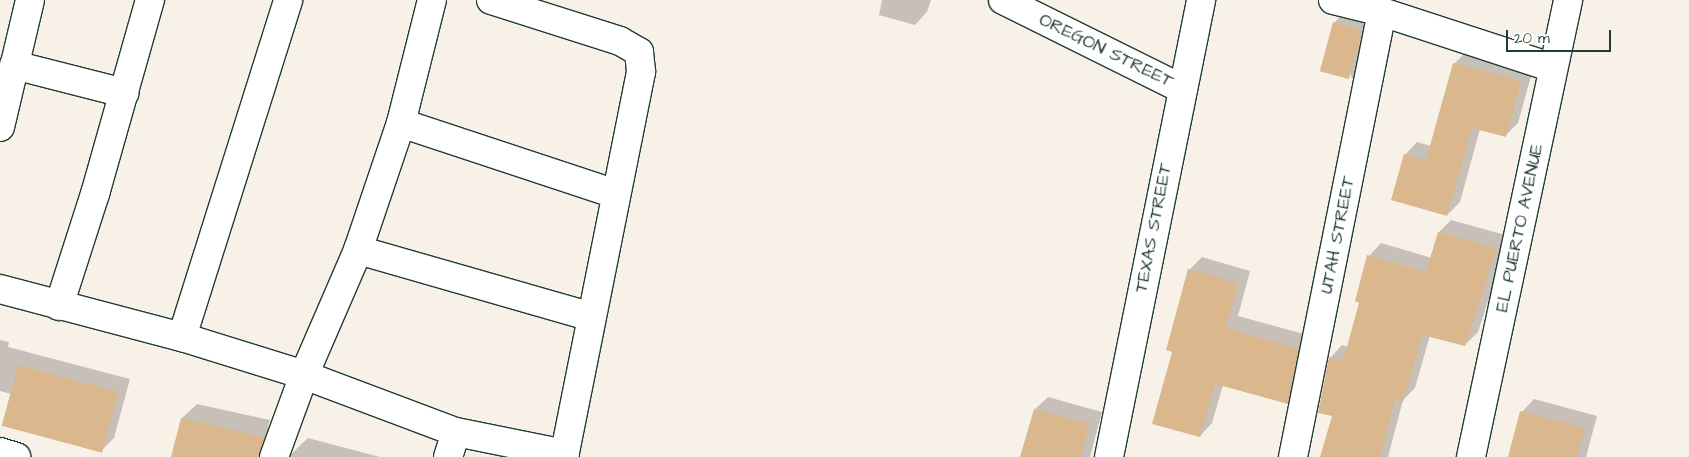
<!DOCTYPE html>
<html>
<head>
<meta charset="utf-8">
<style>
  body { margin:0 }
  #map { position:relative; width:1689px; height:457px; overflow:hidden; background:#f8f1e8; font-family:"Architects Daughter",sans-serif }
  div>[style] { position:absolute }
  .shadow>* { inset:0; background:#0003 }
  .building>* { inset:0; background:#dab78c; transform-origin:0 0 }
  .roads { filter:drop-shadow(1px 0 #1f3d34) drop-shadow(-1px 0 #1f3d34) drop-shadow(0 1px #1f3d34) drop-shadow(0 -1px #1f3d34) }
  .street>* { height:28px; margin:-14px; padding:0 14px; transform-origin:14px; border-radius:14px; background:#fff }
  span { translate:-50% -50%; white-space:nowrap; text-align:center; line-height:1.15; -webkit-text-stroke:4px #fff; paint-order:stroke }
  .street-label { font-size:18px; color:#1f3d34 }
  .scale { position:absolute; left:1506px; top:30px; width:105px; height:22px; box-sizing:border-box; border:2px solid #1f3d34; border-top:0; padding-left:6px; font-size:15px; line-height:18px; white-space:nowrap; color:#1f3d34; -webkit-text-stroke:4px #fff; paint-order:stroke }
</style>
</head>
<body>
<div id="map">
  <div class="shadow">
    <div style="clip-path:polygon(882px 0,931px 0,927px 12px,915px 25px,879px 15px)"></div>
    <div style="clip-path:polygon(1347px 10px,1374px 17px,1365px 66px,1352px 79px,1334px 23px)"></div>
    <div style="clip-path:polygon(1467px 51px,1533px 69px,1518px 123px,1506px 135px,1480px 129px,1460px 202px,1447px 215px,1405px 155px,1417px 142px,1431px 146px,1455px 63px)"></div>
    <div style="clip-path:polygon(1451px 220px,1509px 236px,1478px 332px,1465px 345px,1430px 335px,1415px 388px,1403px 400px,1388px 457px,1322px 457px,1333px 416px,1330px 358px,1342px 345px,1348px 347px,1361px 302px,1369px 256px,1381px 243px,1432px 258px,1439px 232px)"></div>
    <div style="clip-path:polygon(1202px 257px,1250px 271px,1238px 316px,1311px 336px,1300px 390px,1287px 403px,1223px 385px,1212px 423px,1200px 436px,1173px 351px,1189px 270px)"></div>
    <div style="clip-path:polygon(0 340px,9px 342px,8px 347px,130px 379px,114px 438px,101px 451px,11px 394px,0 391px)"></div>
    <div style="clip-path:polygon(1048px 397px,1102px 412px,1090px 457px,1022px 457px,1035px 409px)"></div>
    <div style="clip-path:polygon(1534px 399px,1597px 416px,1586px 457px,1509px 457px,1522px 412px)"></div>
    <div style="clip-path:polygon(197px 404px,270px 420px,268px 427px,276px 429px,283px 457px,172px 457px,182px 418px)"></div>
    <div style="clip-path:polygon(308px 438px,380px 457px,288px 457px)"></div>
  </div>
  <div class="building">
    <div style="left:1333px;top:22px;width:30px;height:51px;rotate:15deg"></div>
    <div style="clip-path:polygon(1453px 63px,1521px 81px,1506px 137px,1472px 128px,1447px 216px,1391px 200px,1404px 154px,1426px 160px)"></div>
    <div style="clip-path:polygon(1438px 232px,1497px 248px,1465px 346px,1422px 335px,1403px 402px,1395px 400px,1380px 457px,1320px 457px,1332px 416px,1318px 413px,1329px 357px,1343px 361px,1359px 303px,1355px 301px,1367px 255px,1426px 272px)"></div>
    <div style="clip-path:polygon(1188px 269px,1238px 283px,1226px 328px,1299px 349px,1288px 404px,1215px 384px,1200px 437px,1152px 424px,1172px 352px,1166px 350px)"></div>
    <div style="left:18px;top:365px;width:104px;height:63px;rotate:15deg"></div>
    <div style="clip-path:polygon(1034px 409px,1090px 424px,1081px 457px,1020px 457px)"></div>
    <div style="clip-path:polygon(1520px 411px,1585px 428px,1577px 457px,1508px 457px)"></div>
    <div style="clip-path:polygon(181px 418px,265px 437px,259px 457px,171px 457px)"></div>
  </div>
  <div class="roads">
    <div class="street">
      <div style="left:491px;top:0;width:135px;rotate:17.6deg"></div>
      <div style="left:620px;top:41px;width:22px;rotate:30deg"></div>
      <div style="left:639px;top:52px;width:20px;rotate:84deg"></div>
      <div style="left:641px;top:72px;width:393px;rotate:101.3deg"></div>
      <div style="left:1003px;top:0;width:200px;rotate:26.4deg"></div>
      <div style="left:1333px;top:0;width:50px;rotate:13.8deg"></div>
      <div style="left:1382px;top:12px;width:180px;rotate:18.1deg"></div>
      <div style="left:14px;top:65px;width:114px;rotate:14.3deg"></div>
      <div style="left:401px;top:123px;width:226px;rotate:18.3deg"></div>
      <div style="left:0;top:127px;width:130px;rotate:-76.7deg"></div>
      <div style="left:358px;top:250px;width:242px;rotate:16deg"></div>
      <div style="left:0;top:289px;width:188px;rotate:14.8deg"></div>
      <div style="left:182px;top:337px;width:128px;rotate:17.3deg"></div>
      <div style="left:304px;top:375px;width:162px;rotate:20.6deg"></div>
      <div style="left:456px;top:432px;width:111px;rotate:11.4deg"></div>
      <div style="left:59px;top:306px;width:118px;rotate:-72.2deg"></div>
      <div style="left:95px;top:194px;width:202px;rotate:-74.2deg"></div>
      <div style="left:182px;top:337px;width:353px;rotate:-72.5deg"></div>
      <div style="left:0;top:452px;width:17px;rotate:17deg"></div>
      <div style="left:274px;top:457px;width:87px;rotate:-69.9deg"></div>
      <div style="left:304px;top:375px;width:136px;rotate:-66.6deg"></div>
      <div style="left:358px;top:250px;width:134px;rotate:-71.3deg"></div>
      <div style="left:401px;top:123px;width:127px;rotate:-75.9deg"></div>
      <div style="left:448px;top:457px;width:26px;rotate:-72deg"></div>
      <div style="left:1109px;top:457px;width:466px;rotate:-78.6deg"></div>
      <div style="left:1293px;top:457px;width:454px;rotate:-78.7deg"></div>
      <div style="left:1471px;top:457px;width:467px;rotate:-78deg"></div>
    </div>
  </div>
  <div class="street-label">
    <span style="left:1106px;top:51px;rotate:26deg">OREGON STREET</span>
    <span style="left:1154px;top:228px;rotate:-79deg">TEXAS STREET</span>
    <span style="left:1520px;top:228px;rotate:-78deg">EL PUERTO AVENUE</span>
    <span style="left:1338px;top:235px;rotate:-79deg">UTAH STREET</span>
  </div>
  <div class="scale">20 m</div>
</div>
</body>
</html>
